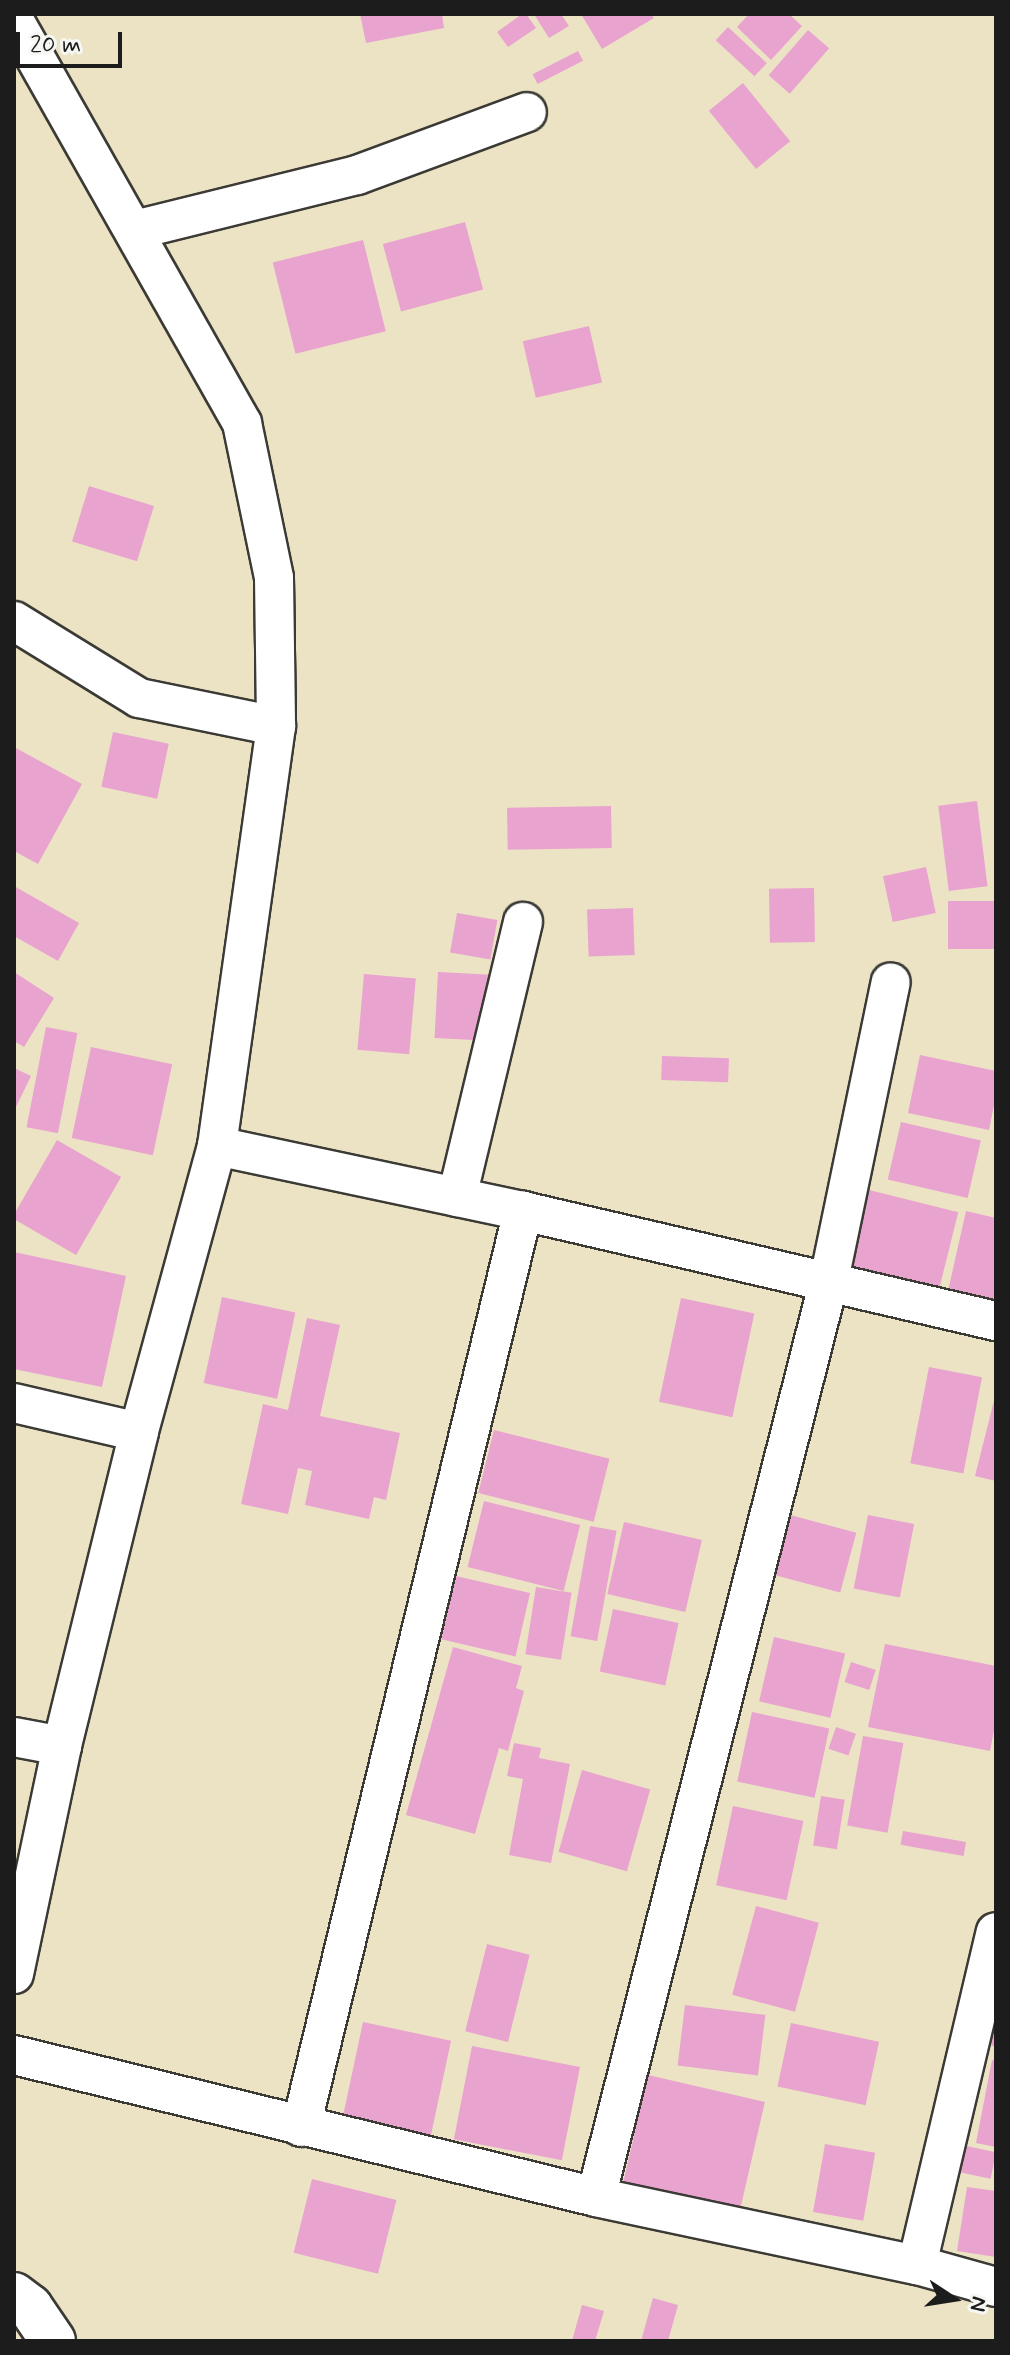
<!DOCTYPE html>
<html>
<head>
<meta charset="utf-8">
<style>
  body { margin:0 }
  #map { position:relative; width:1010px; height:2355px; overflow:hidden; background:#ebe3c4; font-family:Mynerve,sans-serif }
  div>[style] { position:absolute }
  .building>* { inset:0; background:#e9a3cf; transform-origin:0 0 }
  .roads { filter:drop-shadow(2px 0 #3b3a35) drop-shadow(-2px 0 #3b3a35) drop-shadow(0 2px #3b3a35) drop-shadow(0 -2px #3b3a35) }
  .minor>* { height:38px; margin:-19px; padding:0 19px; transform-origin:19px; border-radius:19px; background:#fff }
  .tertiary>* { height:44px; margin:-22px; padding:0 22px; transform-origin:22px; border-radius:22px; background:#fff }
  span { translate:-50% -50%; white-space:nowrap; text-align:center; line-height:1.15; -webkit-text-stroke:7px #f6f6f2; paint-order:stroke }
  .frame { position:absolute; inset:0; border:16px solid #1c1c1c; pointer-events:none }
  .north { position:absolute; left:914px; top:2259px; width:80px; height:80px; -webkit-text-stroke:6px #f6f6f2; paint-order:stroke; rotate:102deg; font-size:22px; font-weight:700; line-height:32px; text-align:center; color:#1c1c1c }
  .north::after { content:''; display:block; margin:auto; width:28px; height:36px; background:#1c1c1c; clip-path:polygon(50% 0,100% 100%,50% 72%,0 100%) }
  .scale { position:absolute; left:16px; top:32px; width:106px; height:36px; box-sizing:border-box; border:4px solid #1c1c1c; border-top:0; padding-left:10px; font-size:24px; line-height:28px; white-space:nowrap; color:#1c1c1c; -webkit-text-stroke:6px #f6f6f2; paint-order:stroke }
</style>
</head>
<body>
<div id="map">
  <div class="building">
    <div style="clip-path:polygon(360px 14px,442px 14px,444px 28px,366px 43px)"></div>
    <div style="clip-path:polygon(522px 14px,526px 14px,536px 28px,508px 47px,497px 32px)"></div>
    <div style="clip-path:polygon(534px 14px,561px 14px,569px 26px,549px 38px)"></div>
    <div style="clip-path:polygon(581px 14px,651px 14px,654px 18px,602px 49px)"></div>
    <div style="clip-path:polygon(749px 14px,789px 14px,802px 26px,771px 60px,737px 27px)"></div>
    <div style="left:728px;top:27px;width:53px;height:18px;rotate:43deg"></div>
    <div style="left:808px;top:30px;width:28px;height:60px;rotate:41deg"></div>
    <div style="left:578px;top:51px;width:11px;height:51px;rotate:63deg"></div>
    <div style="left:743px;top:83px;width:75px;height:44px;rotate:51deg"></div>
    <div style="left:465px;top:222px;width:70px;height:85px;rotate:75deg"></div>
    <div style="left:363px;top:240px;width:94px;height:93px;rotate:76deg"></div>
    <div style="left:589px;top:326px;width:58px;height:68px;rotate:77deg"></div>
    <div style="left:89px;top:486px;width:68px;height:58px;rotate:17deg"></div>
    <div style="left:113px;top:732px;width:57px;height:56px;rotate:12deg"></div>
    <div style="clip-path:polygon(14px 747px,82px 784px,38px 864px,14px 851px)"></div>
    <div style="left:977px;top:801px;width:86px;height:39px;rotate:83deg"></div>
    <div style="left:611px;top:806px;width:42px;height:104px;rotate:89deg"></div>
    <div style="left:926px;top:867px;width:47px;height:44px;rotate:78deg"></div>
    <div style="clip-path:polygon(14px 886px,79px 923px,58px 961px,14px 936px)"></div>
    <div style="left:814px;top:888px;width:54px;height:45px;rotate:89deg"></div>
    <div style="left:996px;top:901px;width:48px;height:48px;rotate:90deg"></div>
    <div style="left:633px;top:908px;width:47px;height:46px;rotate:88deg"></div>
    <div style="left:457px;top:913px;width:41px;height:40px;rotate:10deg"></div>
    <div style="clip-path:polygon(14px 972px,54px 998px,24px 1047px,14px 1041px)"></div>
    <div style="left:438px;top:972px;width:53px;height:66px;rotate:3deg"></div>
    <div style="left:364px;top:974px;width:52px;height:76px;rotate:5deg"></div>
    <div style="left:46px;top:1027px;width:32px;height:102px;rotate:11deg"></div>
    <div style="left:91px;top:1047px;width:83px;height:93px;rotate:12deg"></div>
    <div style="clip-path:polygon(920px 1055px,996px 1071px,996px 1095px,989px 1130px,908px 1113px)"></div>
    <div style="left:662px;top:1056px;width:67px;height:24px;rotate:2deg"></div>
    <div style="clip-path:polygon(14px 1068px,31px 1076px,14px 1111px)"></div>
    <div style="left:901px;top:1122px;width:82px;height:59px;rotate:13deg"></div>
    <div style="left:57px;top:1140px;width:74px;height:90px;rotate:30deg"></div>
    <div style="left:869px;top:1190px;width:92px;height:79px;rotate:14deg"></div>
    <div style="clip-path:polygon(966px 1211px,996px 1218px,996px 1311px,946px 1300px)"></div>
    <div style="clip-path:polygon(14px 1252px,126px 1276px,102px 1387px,14px 1369px)"></div>
    <div style="left:222px;top:1297px;width:75px;height:88px;rotate:12deg"></div>
    <div style="left:681px;top:1298px;width:75px;height:106px;rotate:12deg"></div>
    <div style="clip-path:polygon(307px 1318px,340px 1325px,320px 1416px,400px 1433px,386px 1500px,374px 1497px,369px 1519px,305px 1505px,312px 1471px,298px 1468px,288px 1514px,241px 1504px,263px 1404px,288px 1410px)"></div>
    <div style="left:929px;top:1367px;width:54px;height:98px;rotate:11deg"></div>
    <div style="clip-path:polygon(996px 1393px,996px 1481px,975px 1476px)"></div>
    <div style="left:494px;top:1430px;width:119px;height:65px;rotate:14deg"></div>
    <div style="left:484px;top:1501px;width:99px;height:68px;rotate:14deg"></div>
    <div style="left:779px;top:1512px;width:80px;height:62px;rotate:15deg"></div>
    <div style="left:868px;top:1515px;width:47px;height:75px;rotate:11deg"></div>
    <div style="left:624px;top:1522px;width:80px;height:74px;rotate:13deg"></div>
    <div style="left:590px;top:1526px;width:27px;height:112px;rotate:10deg"></div>
    <div style="left:456px;top:1576px;width:76px;height:65px;rotate:13deg"></div>
    <div style="left:536px;top:1587px;width:36px;height:68px;rotate:9deg"></div>
    <div style="left:613px;top:1609px;width:67px;height:64px;rotate:12deg"></div>
    <div style="left:774px;top:1637px;width:73px;height:66px;rotate:13deg"></div>
    <div style="clip-path:polygon(885px 1644px,996px 1666px,996px 1720px,990px 1751px,868px 1727px)"></div>
    <div style="clip-path:polygon(453px 1647px,522px 1666px,516px 1688px,524px 1691px,508px 1751px,499px 1748px,475px 1834px,406px 1815px)"></div>
    <div style="left:851px;top:1662px;width:26px;height:21px;rotate:18deg"></div>
    <div style="left:752px;top:1712px;width:79px;height:71px;rotate:12deg"></div>
    <div style="left:836px;top:1727px;width:21px;height:23px;rotate:19deg"></div>
    <div style="left:863px;top:1736px;width:41px;height:91px;rotate:10deg"></div>
    <div style="clip-path:polygon(514px 1743px,541px 1748px,539px 1758px,570px 1764px,551px 1863px,509px 1855px,523px 1779px,507px 1776px)"></div>
    <div style="left:582px;top:1770px;width:71px;height:85px;rotate:16deg"></div>
    <div style="left:821px;top:1796px;width:24px;height:50px;rotate:9deg"></div>
    <div style="left:733px;top:1806px;width:72px;height:81px;rotate:12deg"></div>
    <div style="left:903px;top:1831px;width:64px;height:14px;rotate:10deg"></div>
    <div style="left:756px;top:1906px;width:65px;height:92px;rotate:15deg"></div>
    <div style="left:487px;top:1944px;width:44px;height:90px;rotate:14deg"></div>
    <div style="left:685px;top:2005px;width:81px;height:61px;rotate:7deg"></div>
    <div style="clip-path:polygon(996px 2019px,996px 2047px,988px 2044px)"></div>
    <div style="left:363px;top:2022px;width:90px;height:108px;rotate:12deg"></div>
    <div style="left:791px;top:2023px;width:90px;height:65px;rotate:12deg"></div>
    <div style="left:472px;top:2046px;width:110px;height:95px;rotate:11deg"></div>
    <div style="clip-path:polygon(992px 2060px,996px 2061px,996px 2147px,976px 2143px)"></div>
    <div style="left:648px;top:2075px;width:120px;height:118px;rotate:13deg"></div>
    <div style="left:825px;top:2144px;width:51px;height:69px;rotate:10deg"></div>
    <div style="left:957px;top:2144px;width:40px;height:27px;rotate:12deg"></div>
    <div style="left:312px;top:2179px;width:87px;height:76px;rotate:14deg"></div>
    <div style="clip-path:polygon(967px 2187px,996px 2191px,996px 2257px,957px 2251px)"></div>
    <div style="clip-path:polygon(653px 2298px,678px 2305px,668px 2341px,641px 2341px)"></div>
    <div style="clip-path:polygon(582px 2305px,604px 2311px,595px 2341px,572px 2341px)"></div>
  </div>
  <div class="roads">
    <div class="minor">
      <div style="left:14px;top:20px;width:463px;rotate:60.5deg"></div>
      <div style="left:242px;top:423px;width:158px;rotate:78.3deg"></div>
      <div style="left:274px;top:578px;width:148px;rotate:89.2deg"></div>
      <div style="left:276px;top:726px;width:424px;rotate:98deg"></div>
      <div style="left:217px;top:1146px;width:296px;rotate:105.3deg"></div>
      <div style="left:139px;top:1432px;width:323px;rotate:103.8deg"></div>
      <div style="left:62px;top:1746px;width:233px;rotate:101.9deg"></div>
      <div style="left:135px;top:230px;width:229px;rotate:-13.9deg"></div>
      <div style="left:357px;top:175px;width:181px;rotate:-20.3deg"></div>
      <div style="left:14px;top:621px;width:147px;rotate:31.6deg"></div>
      <div style="left:139px;top:698px;width:140px;rotate:11.6deg"></div>
      <div style="left:217px;top:1146px;width:313px;rotate:12deg"></div>
      <div style="left:523px;top:1211px;width:486px;rotate:13.1deg"></div>
      <div style="left:457px;top:1197px;width:283px;rotate:-76.5deg"></div>
      <div style="left:14px;top:1403px;width:128px;rotate:13.1deg"></div>
      <div style="left:14px;top:1737px;width:49px;rotate:10.6deg"></div>
      <div style="left:14px;top:2055px;width:599px;rotate:13.71deg"></div>
      <div style="left:596px;top:2197px;width:328px;rotate:12deg"></div>
      <div style="left:917px;top:2265px;width:82px;rotate:15.6deg"></div>
      <div style="left:301px;top:2127px;width:943px;rotate:-76.38deg"></div>
      <div style="left:596px;top:2197px;width:941px;rotate:-75.73deg"></div>
      <div style="left:828px;top:1285px;width:309px;rotate:-78.3deg"></div>
      <div style="left:917px;top:2265px;width:342px;rotate:-76.7deg"></div>
    </div>
    <div class="tertiary">
      <div style="left:14px;top:2295px;width:20px;rotate:37deg"></div>
      <div style="left:30px;top:2307px;width:41px;rotate:55.9deg"></div>
    </div>
  </div>
  <div class="frame"></div>
  <div class="north">N</div>
  <div class="scale">20 m</div>
</div>
</body>
</html>
